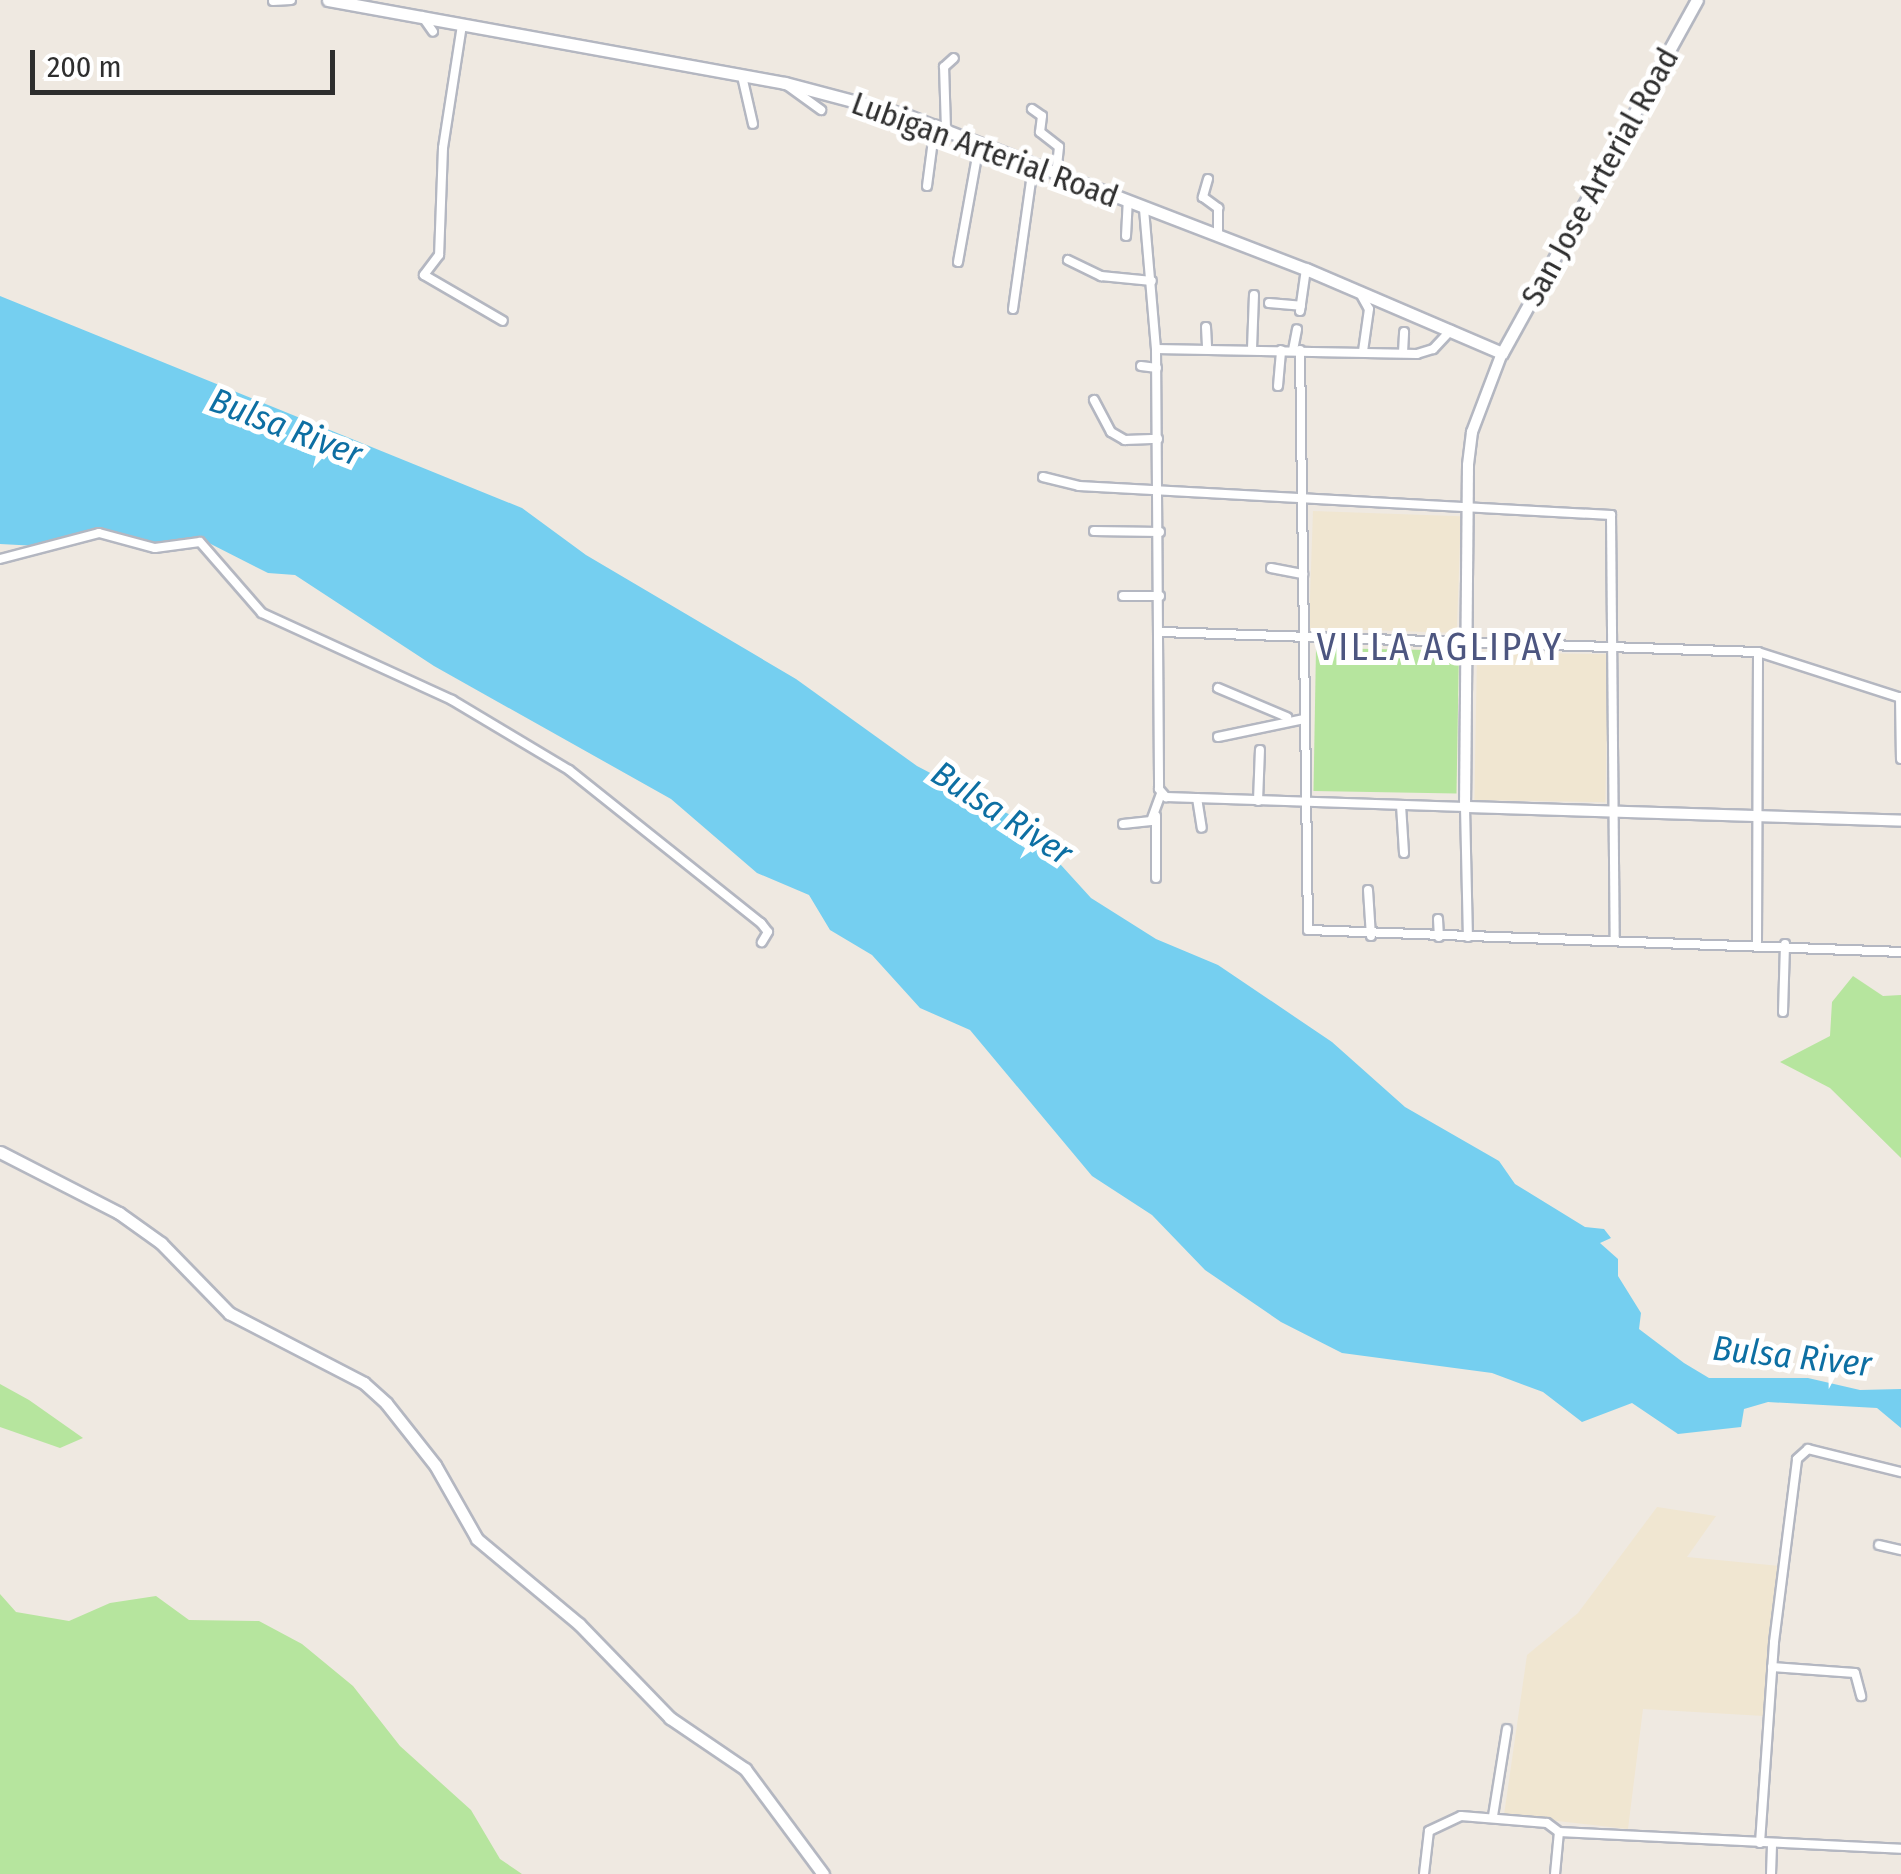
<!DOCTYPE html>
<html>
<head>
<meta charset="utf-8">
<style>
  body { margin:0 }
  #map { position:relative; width:1901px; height:1874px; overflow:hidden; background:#efe9e1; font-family:"Fira Sans Condensed",sans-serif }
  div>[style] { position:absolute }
  .education>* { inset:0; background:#f0e6d1; transform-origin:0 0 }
  .green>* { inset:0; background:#b6e59e; transform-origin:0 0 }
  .water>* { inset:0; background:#75cff0 }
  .roads { filter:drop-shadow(2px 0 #b4b7c1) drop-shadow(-2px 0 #b4b7c1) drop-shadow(0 2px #b4b7c1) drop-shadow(0 -2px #b4b7c1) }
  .minor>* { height:8px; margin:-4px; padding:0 4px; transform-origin:4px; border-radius:4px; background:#fff }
  .tertiary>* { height:10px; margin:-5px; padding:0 5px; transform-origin:5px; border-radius:5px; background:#fff }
  .secondary>* { height:11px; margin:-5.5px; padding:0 5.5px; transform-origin:5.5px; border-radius:5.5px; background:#fff }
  span { translate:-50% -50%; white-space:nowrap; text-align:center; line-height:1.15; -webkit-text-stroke:10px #fff; paint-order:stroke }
  .street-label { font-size:32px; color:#2e2e2e }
  .water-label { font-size:35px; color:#0d6fa3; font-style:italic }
  .quarter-label { font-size:38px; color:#4d5680; letter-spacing:2.5px }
  .scale { position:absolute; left:30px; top:50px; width:305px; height:45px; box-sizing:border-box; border:5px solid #2e2e2e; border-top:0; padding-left:12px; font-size:30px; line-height:35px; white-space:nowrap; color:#2e2e2e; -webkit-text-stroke:8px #fff; paint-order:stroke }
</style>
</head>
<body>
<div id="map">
  <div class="education">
    <div style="left:1313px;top:511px;width:148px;height:117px;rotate:2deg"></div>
    <div style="left:1477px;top:652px;width:131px;height:148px;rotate:1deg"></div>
    <div style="clip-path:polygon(1657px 1507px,1716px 1516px,1687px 1557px,1780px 1566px,1764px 1716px,1643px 1709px,1628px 1829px,1504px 1815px,1527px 1655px,1578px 1613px)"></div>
  </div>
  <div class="green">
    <div style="left:1316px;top:648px;width:143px;height:143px;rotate:1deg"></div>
    <div style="clip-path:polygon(1853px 976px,1883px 996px,1901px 995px,1901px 1158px,1830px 1088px,1780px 1062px,1830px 1036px,1832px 1002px)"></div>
    <div style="clip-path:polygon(0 1384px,29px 1400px,83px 1438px,60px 1448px,0 1427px)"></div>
    <div style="clip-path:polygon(0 1594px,16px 1612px,69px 1621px,110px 1603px,156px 1596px,189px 1620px,259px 1621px,302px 1644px,353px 1686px,400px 1746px,471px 1810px,500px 1859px,522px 1874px,0 1874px)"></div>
  </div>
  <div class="water">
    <div style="clip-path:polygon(0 296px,522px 508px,586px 555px,796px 679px,917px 766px,1020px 820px,1091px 898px,1156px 939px,1218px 965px,1332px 1042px,1405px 1107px,1499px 1161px,1515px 1184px,1585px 1227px,1604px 1229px,1611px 1238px,1600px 1243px,1618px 1259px,1618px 1276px,1641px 1313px,1639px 1329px,1684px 1363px,1709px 1378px,1808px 1378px,1860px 1390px,1901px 1389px,1901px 1428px,1877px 1408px,1768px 1402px,1744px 1409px,1741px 1427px,1678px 1434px,1632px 1403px,1582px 1422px,1543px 1392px,1492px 1373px,1342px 1353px,1281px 1322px,1205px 1270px,1152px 1215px,1092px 1176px,970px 1030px,920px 1008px,872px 955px,830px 930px,809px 895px,757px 873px,671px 799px,434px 666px,295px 575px,268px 573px,199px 538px,157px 545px,100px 528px,38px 546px,0 544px)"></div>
  </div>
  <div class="roads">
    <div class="minor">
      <div style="left:273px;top:1px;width:18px;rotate:-3deg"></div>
      <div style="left:422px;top:16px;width:19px;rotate:55deg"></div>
      <div style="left:462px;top:25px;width:124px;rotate:98.8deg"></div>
      <div style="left:443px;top:148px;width:107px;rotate:92.1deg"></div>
      <div style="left:439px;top:255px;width:25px;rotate:127deg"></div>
      <div style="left:424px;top:275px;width:91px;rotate:30.2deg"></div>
      <div style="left:742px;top:76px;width:49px;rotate:77.1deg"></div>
      <div style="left:788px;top:86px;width:41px;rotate:36deg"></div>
      <div style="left:1032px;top:109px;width:12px;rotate:35deg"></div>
      <div style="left:1042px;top:116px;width:16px;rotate:97deg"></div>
      <div style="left:1040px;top:132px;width:24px;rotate:38deg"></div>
      <div style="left:1059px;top:147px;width:27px;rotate:96deg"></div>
      <div style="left:946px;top:129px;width:62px;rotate:-91.8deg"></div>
      <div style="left:944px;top:67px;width:13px;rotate:-42deg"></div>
      <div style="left:1208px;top:179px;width:19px;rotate:106deg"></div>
      <div style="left:1203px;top:197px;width:19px;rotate:36deg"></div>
      <div style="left:1218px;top:208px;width:27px;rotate:90deg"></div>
      <div style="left:927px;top:186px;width:62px;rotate:-82.5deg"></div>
      <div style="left:1144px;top:209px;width:141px;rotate:85.1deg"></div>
      <div style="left:1126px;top:236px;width:34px;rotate:-87deg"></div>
      <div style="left:1068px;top:260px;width:37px;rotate:26deg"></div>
      <div style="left:1101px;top:276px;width:51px;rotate:5.6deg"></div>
      <div style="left:958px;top:262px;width:119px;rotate:-79.8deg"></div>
      <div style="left:1360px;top:293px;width:18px;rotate:61deg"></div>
      <div style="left:1369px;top:309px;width:42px;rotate:98.1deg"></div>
      <div style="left:1269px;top:303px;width:32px;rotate:5deg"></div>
      <div style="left:1013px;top:309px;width:144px;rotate:-82deg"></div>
      <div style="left:1300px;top:311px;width:42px;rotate:-81.9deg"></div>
      <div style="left:1206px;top:327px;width:22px;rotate:87deg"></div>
      <div style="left:1451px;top:330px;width:26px;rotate:133deg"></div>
      <div style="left:1433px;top:349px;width:17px;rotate:163deg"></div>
      <div style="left:1417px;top:354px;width:261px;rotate:-178.9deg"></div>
      <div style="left:1156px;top:349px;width:440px;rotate:89.6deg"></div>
      <div style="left:1159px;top:789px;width:11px;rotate:49deg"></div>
      <div style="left:1166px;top:797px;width:299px;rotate:1.9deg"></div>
      <div style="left:1465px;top:807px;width:130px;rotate:88.7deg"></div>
      <div style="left:1252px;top:349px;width:54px;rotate:-87.9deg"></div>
      <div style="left:1293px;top:350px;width:21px;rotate:-79deg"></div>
      <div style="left:1300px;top:350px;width:580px;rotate:89.21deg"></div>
      <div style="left:1308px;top:930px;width:593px;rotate:2.12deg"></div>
      <div style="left:1403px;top:353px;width:21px;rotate:-87deg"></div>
      <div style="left:1141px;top:366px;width:16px;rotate:7deg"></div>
      <div style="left:1278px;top:386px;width:36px;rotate:-85deg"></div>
      <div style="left:1094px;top:400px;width:36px;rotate:62deg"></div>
      <div style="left:1111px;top:432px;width:16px;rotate:30deg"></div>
      <div style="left:1125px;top:440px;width:33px;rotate:-2deg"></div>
      <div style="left:1043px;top:477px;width:37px;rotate:14deg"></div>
      <div style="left:1079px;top:486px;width:533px;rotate:3.12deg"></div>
      <div style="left:1611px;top:515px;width:425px;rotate:89.5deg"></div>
      <div style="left:1094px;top:531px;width:66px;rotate:0.9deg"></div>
      <div style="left:0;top:559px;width:102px;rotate:-14.7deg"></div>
      <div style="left:99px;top:533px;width:58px;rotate:15deg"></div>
      <div style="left:155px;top:548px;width:45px;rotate:-7.6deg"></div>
      <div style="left:200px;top:542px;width:94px;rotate:48.9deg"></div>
      <div style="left:262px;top:613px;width:209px;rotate:24.6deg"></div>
      <div style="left:452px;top:700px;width:136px;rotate:30.9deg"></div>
      <div style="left:569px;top:770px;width:246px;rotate:38.6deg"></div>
      <div style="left:761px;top:923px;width:11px;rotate:52deg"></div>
      <div style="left:768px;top:932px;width:12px;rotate:121deg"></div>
      <div style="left:1271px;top:568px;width:33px;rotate:11deg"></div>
      <div style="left:1123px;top:596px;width:37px"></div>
      <div style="left:1161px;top:632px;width:597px;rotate:1.92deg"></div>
      <div style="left:1758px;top:652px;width:150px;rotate:17.8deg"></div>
      <div style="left:1218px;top:688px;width:75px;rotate:22.8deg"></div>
      <div style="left:1900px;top:697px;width:62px;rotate:89.1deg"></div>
      <div style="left:1218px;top:737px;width:88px;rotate:-11.8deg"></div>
      <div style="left:1197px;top:798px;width:30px;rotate:81deg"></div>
      <div style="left:1258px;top:801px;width:51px;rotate:-87.8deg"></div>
      <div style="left:1401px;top:805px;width:48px;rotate:86.4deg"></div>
      <div style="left:1156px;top:816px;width:62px;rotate:90deg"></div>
      <div style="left:1123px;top:824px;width:28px;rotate:-6deg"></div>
      <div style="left:1151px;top:821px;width:29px;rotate:-70deg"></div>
      <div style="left:1368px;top:890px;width:46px;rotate:86.3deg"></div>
      <div style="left:1438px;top:919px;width:18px;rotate:87deg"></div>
      <div style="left:1757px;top:942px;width:290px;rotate:-89.8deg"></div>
      <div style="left:1783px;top:1012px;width:68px;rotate:-88.3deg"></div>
      <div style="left:1879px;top:1545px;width:23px;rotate:13deg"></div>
      <div style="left:1772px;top:1667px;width:83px;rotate:4.1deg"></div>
      <div style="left:1855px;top:1673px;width:24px;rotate:75deg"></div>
      <div style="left:1493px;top:1816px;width:88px;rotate:-80.9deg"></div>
      <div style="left:1760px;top:1843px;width:201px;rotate:-86deg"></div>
      <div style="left:1774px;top:1642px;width:184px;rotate:-82.8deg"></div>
      <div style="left:1797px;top:1459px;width:15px;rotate:-42deg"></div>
      <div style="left:1808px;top:1449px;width:96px;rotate:13.9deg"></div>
      <div style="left:1424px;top:1874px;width:43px;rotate:-83.4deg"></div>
      <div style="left:1429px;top:1831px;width:35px;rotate:-25deg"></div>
      <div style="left:1461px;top:1816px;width:86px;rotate:4.7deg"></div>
      <div style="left:1547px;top:1823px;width:15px;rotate:37deg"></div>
      <div style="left:1559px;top:1832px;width:342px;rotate:2.8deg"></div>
      <div style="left:1555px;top:1874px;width:42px;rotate:-84.6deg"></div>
      <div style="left:1771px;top:1874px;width:30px;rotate:-88deg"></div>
    </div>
    <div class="tertiary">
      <div style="left:1502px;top:353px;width:85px;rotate:110.8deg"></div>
      <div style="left:1472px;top:432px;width:33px;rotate:97deg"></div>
      <div style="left:1468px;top:465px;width:342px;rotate:90.5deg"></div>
      <div style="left:1465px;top:807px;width:436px;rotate:1.8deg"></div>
    </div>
    <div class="secondary">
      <div style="left:328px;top:0;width:464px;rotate:10.3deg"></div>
      <div style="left:785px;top:83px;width:125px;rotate:14.8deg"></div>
      <div style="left:906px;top:115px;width:429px;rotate:21.1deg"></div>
      <div style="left:1306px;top:269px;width:213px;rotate:23.2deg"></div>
      <div style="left:1502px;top:353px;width:403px;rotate:-61.1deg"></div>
      <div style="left:0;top:1152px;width:134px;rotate:27.1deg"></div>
      <div style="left:119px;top:1213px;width:52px;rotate:35.5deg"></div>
      <div style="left:161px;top:1243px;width:98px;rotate:45.8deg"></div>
      <div style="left:229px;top:1313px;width:152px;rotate:27.4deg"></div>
      <div style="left:364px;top:1383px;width:30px;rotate:42deg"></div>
      <div style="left:386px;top:1403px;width:79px;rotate:51.7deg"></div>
      <div style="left:435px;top:1465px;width:85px;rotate:60.4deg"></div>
      <div style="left:477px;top:1539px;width:133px;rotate:39.8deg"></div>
      <div style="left:579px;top:1624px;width:131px;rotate:45.9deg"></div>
      <div style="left:670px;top:1718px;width:91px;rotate:34.2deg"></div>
      <div style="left:745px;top:1769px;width:131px;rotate:53.4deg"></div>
    </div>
  </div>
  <div class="street-label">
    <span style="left:985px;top:150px;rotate:20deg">Lubigan Arterial Road</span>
    <span style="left:1600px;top:177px;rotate:-61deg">San Jose Arterial Road</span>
  </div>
  <div class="water-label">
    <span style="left:286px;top:427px;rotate:21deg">Bulsa River</span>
    <span style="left:1002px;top:813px;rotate:33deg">Bulsa River</span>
    <span style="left:1792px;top:1356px;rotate:6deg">Bulsa River</span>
  </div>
  <div class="quarter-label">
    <span style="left:1440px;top:648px">VILLA AGLIPAY</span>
  </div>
  <div class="scale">200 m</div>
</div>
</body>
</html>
